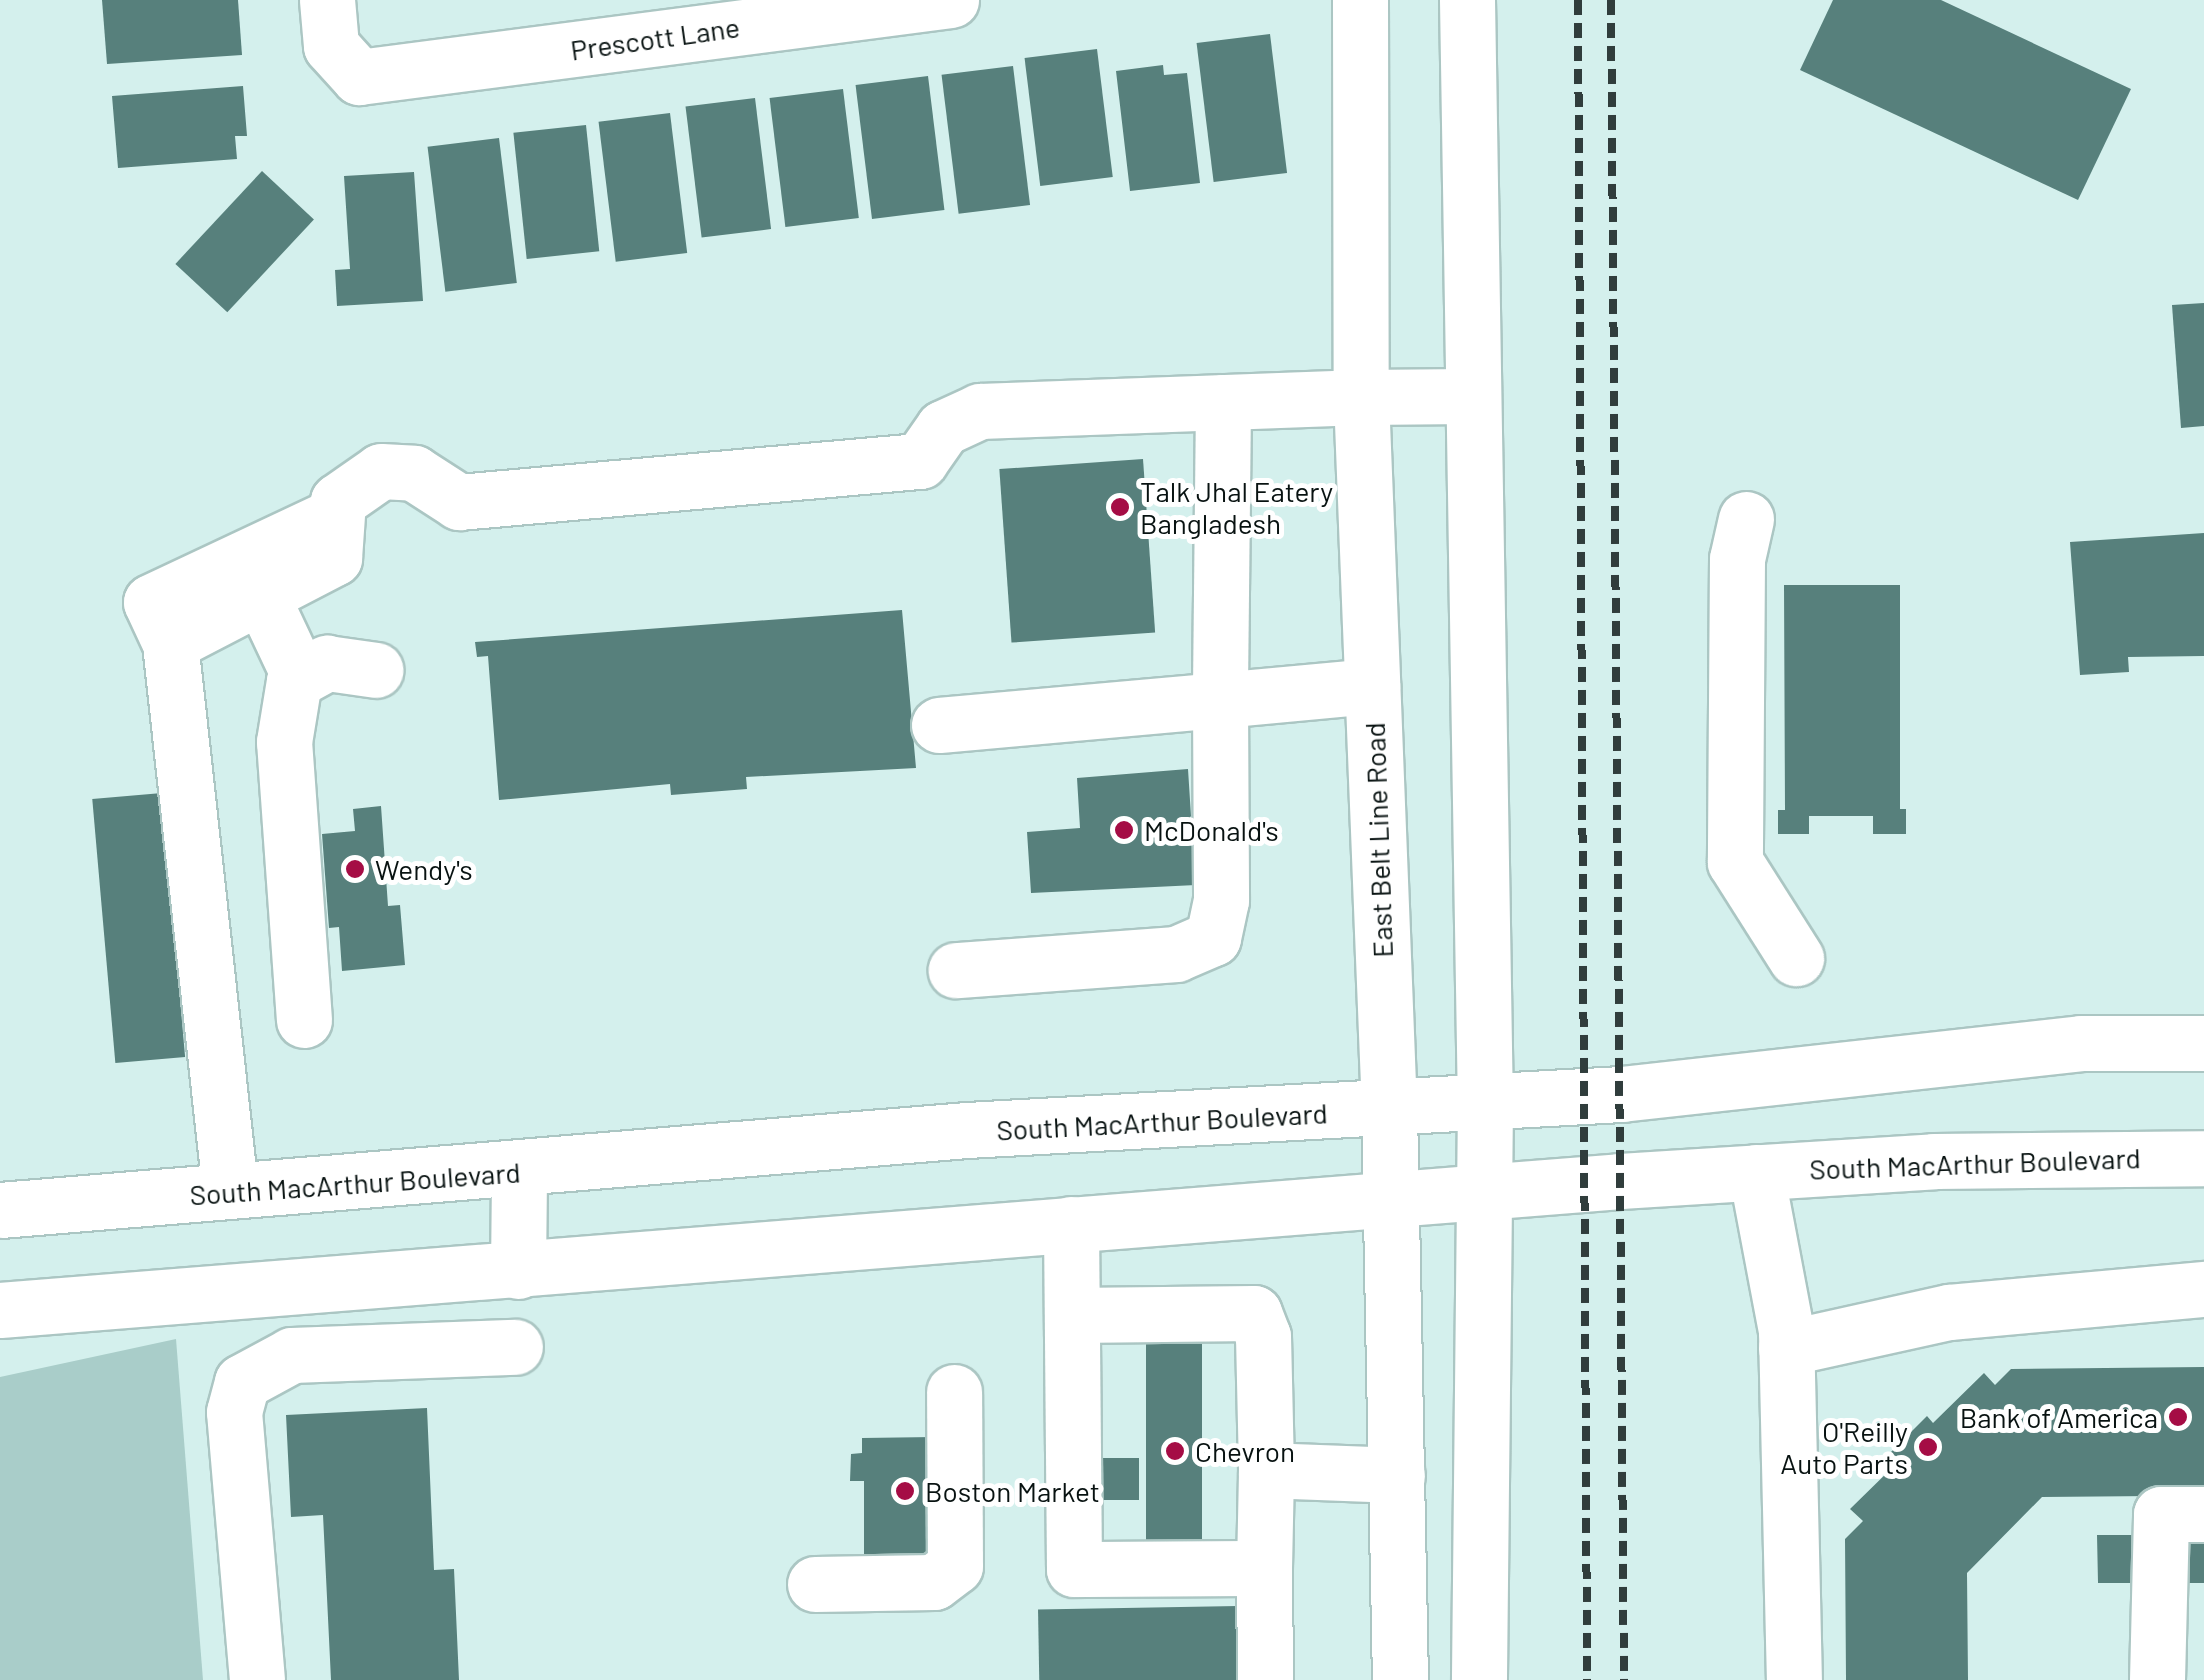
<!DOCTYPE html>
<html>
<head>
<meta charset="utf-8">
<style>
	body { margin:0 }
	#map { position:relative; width:2204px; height:1680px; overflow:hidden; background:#d4f0ed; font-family:Barlow,sans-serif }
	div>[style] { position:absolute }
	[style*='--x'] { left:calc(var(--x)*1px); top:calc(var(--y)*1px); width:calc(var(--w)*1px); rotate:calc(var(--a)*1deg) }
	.green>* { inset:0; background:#a9cdc9 }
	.building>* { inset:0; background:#57807c; transform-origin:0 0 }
	.roads { filter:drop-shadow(2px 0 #abc6c3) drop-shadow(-2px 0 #abc6c3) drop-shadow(0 2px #abc6c3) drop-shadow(0 -2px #abc6c3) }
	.minor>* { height:55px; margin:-27.5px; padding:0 27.5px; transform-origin:27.5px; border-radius:27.5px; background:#fff }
	.major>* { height:55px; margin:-27.5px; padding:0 27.5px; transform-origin:27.5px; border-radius:27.5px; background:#fff }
	.rail>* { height:8px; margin-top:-4px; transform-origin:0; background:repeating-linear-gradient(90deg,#303d3c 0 15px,transparent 0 23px) }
	.dots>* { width:28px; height:28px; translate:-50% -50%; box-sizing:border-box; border:5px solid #fff; border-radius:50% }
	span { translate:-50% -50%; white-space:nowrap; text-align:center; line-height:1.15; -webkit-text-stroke:10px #fff; paint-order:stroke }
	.street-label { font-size:28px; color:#081211 }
	.poi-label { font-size:28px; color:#081211 }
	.left { translate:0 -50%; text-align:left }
	.right { translate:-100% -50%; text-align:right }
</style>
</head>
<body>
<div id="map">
	<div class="green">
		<i style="clip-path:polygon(176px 1339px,203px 1680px,0 1680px,0 1377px)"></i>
	</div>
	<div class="building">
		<i style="clip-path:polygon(102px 0,238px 0,242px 55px,107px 64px)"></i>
		<i style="clip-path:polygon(1833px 0,1941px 0,2131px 89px,2078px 200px,1800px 70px)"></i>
		<i style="left:1270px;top:34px;width:140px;height:74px;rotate:83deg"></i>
		<i style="left:1097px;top:49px;width:129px;height:73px;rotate:83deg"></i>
		<i style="clip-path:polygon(1163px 65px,1164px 75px,1187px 73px,1200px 183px,1130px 191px,1116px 71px)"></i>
		<i style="left:1013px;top:66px;width:140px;height:72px;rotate:83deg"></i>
		<i style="left:928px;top:76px;width:135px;height:73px;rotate:83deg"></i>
		<i style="clip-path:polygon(243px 86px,247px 136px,235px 136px,237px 159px,118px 168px,112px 96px)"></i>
		<i style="left:843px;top:89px;width:130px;height:74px;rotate:83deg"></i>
		<i style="left:755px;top:98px;width:132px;height:70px;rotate:83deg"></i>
		<i style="left:670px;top:113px;width:141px;height:72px;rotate:83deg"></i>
		<i style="left:586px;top:125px;width:127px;height:73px;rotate:84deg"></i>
		<i style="left:499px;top:138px;width:146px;height:72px;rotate:83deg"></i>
		<i style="left:262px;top:171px;width:71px;height:127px;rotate:43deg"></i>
		<i style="clip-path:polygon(414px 172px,423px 301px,337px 306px,335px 270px,350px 269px,344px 176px)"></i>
		<i style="clip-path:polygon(2204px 303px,2204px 426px,2181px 428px,2172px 305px)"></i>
		<i style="left:1143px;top:459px;width:174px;height:144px;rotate:86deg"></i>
		<i style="clip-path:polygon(2204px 533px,2204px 656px,2128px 657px,2129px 672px,2080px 675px,2070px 542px)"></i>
		<i style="clip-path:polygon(1784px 585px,1900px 585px,1900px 809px,1906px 809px,1906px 834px,1873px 834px,1873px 816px,1809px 816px,1809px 834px,1778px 834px,1778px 810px,1785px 810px)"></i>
		<i style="clip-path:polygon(902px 610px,916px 768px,746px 777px,747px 789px,671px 795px,670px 784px,499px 800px,488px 656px,477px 657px,475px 642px)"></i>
		<i style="clip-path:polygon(1188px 769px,1191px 816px,1186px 823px,1193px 822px,1196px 885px,1031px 893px,1027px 832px,1080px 828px,1077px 778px)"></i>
		<i style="left:162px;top:793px;width:265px;height:70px;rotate:85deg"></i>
		<i style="clip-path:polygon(381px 806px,388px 906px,400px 905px,405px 965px,342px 971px,339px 927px,329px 928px,322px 834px,355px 831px,353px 809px)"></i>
		<i style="left:1202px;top:1343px;width:215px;height:56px;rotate:90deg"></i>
		<i style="clip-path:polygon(2204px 1367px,2204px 1583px,2098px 1583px,2097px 1535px,2153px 1535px,2153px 1496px,2042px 1497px,1967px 1573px,1968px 1680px,1846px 1680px,1845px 1539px,1863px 1521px,1850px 1509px,1899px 1461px,1891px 1452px,1927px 1416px,1933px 1423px,1984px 1373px,1995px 1385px,2011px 1369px)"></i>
		<i style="clip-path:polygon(427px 1408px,434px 1570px,454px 1569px,459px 1680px,331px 1680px,323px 1515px,291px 1517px,286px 1415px)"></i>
		<i style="clip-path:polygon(934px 1437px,935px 1561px,864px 1561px,864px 1481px,850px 1481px,851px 1454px,862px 1453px,862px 1438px)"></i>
		<i style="left:1102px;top:1458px;width:37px;height:42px"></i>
		<i style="left:1238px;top:1606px;width:74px;height:200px;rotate:89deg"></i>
	</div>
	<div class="roads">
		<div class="minor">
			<i style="--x:327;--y:0;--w:46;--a:85"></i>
			<i style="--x:331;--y:46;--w:42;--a:47.9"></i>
			<i style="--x:359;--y:77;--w:597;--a:-7.41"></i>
			<i style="--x:1223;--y:402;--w:298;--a:90.6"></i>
			<i style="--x:1220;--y:700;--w:153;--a:-5.3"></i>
			<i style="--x:1746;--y:519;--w:41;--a:102.7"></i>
			<i style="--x:1737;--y:559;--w:303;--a:90.4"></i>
			<i style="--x:1735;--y:862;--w:114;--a:57.6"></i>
			<i style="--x:246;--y:563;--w:127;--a:64.8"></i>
			<i style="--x:170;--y:643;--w:185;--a:-27.4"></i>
			<i style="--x:334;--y:558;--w:57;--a:-86"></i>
			<i style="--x:338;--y:501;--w:52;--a:-34.9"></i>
			<i style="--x:381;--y:471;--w:33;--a:3"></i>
			<i style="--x:414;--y:473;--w:54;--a:32.8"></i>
			<i style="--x:459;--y:502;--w:463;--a:-5.1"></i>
			<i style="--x:920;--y:461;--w:40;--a:-55.1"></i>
			<i style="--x:943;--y:428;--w:41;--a:-24.7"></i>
			<i style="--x:980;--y:411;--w:381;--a:-2.1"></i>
			<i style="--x:939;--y:725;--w:282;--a:-5.1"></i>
			<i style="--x:1220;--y:700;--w:200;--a:89.7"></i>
			<i style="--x:1221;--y:900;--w:39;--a:102"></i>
			<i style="--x:1213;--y:938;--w:40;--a:156.6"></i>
			<i style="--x:1176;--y:954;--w:221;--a:175.8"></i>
			<i style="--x:304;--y:1020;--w:279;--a:-94.1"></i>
			<i style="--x:284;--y:742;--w:62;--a:-80.7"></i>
			<i style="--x:294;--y:681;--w:38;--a:-29"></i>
			<i style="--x:327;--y:663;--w:49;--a:8.1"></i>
			<i style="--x:1756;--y:1172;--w:162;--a:79.3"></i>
			<i style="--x:1786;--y:1331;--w:349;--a:88.7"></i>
			<i style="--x:230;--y:1189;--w:549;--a:-96.27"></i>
			<i style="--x:170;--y:643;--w:45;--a:-114.9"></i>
			<i style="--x:151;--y:602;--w:204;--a:-25.2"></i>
			<i style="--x:1071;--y:1224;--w:345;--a:89.5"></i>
			<i style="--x:1074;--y:1569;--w:190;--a:-0.3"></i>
			<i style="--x:1264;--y:1568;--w:112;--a:89.5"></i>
			<i style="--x:1072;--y:1315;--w:182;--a:-0.6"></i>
			<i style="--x:1254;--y:1313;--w:25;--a:69"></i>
			<i style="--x:1263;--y:1336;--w:134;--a:88.7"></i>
			<i style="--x:1786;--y:1348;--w:167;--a:-12.5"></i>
			<i style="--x:1949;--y:1312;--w:256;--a:-5.2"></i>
			<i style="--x:1264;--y:1568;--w:98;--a:-88.8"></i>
			<i style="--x:1266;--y:1470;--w:131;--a:2.2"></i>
			<i style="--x:815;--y:1584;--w:119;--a:-1"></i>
			<i style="--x:934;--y:1582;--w:26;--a:-37"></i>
			<i style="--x:955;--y:1566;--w:174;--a:-90.3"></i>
			<i style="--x:257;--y:1680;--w:269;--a:-94.9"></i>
			<i style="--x:234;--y:1412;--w:31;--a:-75"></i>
			<i style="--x:242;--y:1382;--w:57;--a:-28.4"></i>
			<i style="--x:292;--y:1355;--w:223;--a:-2.1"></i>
			<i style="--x:2157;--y:1680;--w:166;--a:-88.6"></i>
			<i style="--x:2161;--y:1514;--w:43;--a:0"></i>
		</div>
		<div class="major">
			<i style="--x:1360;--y:0;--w:397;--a:89.9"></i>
			<i style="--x:1361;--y:397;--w:713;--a:87.75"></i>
			<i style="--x:1389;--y:1109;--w:571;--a:88.9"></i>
			<i style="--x:1467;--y:0;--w:1103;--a:89.07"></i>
			<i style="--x:1485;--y:1103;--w:577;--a:90.6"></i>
			<i style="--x:1361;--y:397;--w:109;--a:-0.5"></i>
			<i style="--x:0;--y:1210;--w:970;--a:-4.73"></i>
			<i style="--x:967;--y:1130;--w:655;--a:-3.15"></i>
			<i style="--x:1621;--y:1094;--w:463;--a:-6.3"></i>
			<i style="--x:2081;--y:1043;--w:123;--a:0"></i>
			<i style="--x:518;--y:1271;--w:100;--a:-89.4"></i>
			<i style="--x:0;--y:1310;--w:1625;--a:-4.55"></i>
			<i style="--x:1620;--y:1181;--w:315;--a:-3.6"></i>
			<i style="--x:1934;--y:1161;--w:270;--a:-0.6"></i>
		</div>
	</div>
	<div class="rail">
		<i style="--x:1578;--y:0;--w:1680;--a:89.69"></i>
		<i style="--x:1611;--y:0;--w:1680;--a:89.56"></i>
	</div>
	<div class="dots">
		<i style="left:1120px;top:507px;background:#a50d45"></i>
		<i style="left:1124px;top:830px;background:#a50d45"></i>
		<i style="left:355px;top:869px;background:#a50d45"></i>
		<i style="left:2178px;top:1417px;background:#a50d45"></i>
		<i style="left:1928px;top:1447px;background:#a50d45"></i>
		<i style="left:1175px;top:1451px;background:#a50d45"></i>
		<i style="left:905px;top:1491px;background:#a50d45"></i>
	</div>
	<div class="street-label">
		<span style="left:655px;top:38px;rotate:-8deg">Prescott Lane</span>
		<span style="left:1378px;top:840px;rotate:-92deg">East Belt Line Road</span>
		<span style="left:1162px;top:1121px;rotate:-3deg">South MacArthur Boulevard</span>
		<span style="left:1975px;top:1163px;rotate:-2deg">South MacArthur Boulevard</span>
		<span style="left:355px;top:1183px;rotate:-4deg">South MacArthur Boulevard</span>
	</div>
	<div class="poi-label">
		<span class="left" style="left:1140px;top:507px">Talk Jhal Eatery<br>Bangladesh</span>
		<span class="left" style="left:1144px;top:830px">McDonald's</span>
		<span class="left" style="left:375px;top:869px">Wendy's</span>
		<span class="right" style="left:2158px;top:1417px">Bank of America</span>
		<span class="right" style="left:1908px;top:1447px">O'Reilly<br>Auto Parts</span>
		<span class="left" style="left:1195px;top:1451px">Chevron</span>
		<span class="left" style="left:925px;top:1491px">Boston Market</span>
	</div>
</div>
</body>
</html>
